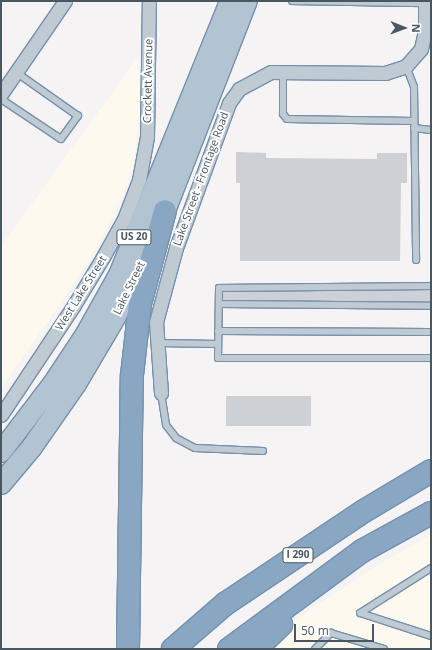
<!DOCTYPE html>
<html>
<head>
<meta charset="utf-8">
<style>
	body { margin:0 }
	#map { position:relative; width:432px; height:650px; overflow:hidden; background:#f5f3f3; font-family:"Open Sans",sans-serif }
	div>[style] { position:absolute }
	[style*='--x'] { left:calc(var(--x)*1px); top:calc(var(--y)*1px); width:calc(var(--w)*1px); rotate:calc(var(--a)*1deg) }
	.commercial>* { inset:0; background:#fdf9ee }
	.building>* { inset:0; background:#cdd0d5; transform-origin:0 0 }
	.roads { filter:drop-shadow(1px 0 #7491ae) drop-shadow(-1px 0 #7491ae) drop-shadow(0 1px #7491ae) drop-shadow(0 -1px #7491ae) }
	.lane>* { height:6px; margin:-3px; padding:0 3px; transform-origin:3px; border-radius:3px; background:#c0cad2 }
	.street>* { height:13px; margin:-6.5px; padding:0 6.5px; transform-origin:6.5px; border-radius:6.5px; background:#c0cad2 }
	.primary>* { height:20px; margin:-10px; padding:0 10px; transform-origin:10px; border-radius:10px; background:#b2c3d2 }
	.highway>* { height:22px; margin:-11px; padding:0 11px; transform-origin:11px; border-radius:11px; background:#89a6c2 }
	span { translate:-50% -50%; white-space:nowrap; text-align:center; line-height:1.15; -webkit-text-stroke:4px #fff; paint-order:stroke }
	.shield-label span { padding:1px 3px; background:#fff; border:1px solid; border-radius:3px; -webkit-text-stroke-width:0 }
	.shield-label { font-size:10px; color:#495761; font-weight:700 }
	.street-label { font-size:11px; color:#495761 }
	.frame { position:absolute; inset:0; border:2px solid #495761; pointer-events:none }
	.north { position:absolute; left:384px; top:8px; width:40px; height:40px; -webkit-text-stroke:3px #fff; paint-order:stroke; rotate:91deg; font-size:11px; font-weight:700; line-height:16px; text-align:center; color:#495761 }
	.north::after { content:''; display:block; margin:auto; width:14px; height:18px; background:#495761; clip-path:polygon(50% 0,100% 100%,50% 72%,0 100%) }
	.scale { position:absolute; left:294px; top:624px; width:80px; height:18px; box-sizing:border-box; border:2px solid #495761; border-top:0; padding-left:5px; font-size:12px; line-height:14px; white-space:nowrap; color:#495761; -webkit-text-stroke:3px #fff; paint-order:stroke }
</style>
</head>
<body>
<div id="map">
	<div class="commercial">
		<i style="clip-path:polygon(139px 56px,140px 113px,134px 162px,124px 194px,88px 263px,1px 389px,1px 246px)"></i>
		<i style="clip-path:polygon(431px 535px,431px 649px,264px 649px,302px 615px,374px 567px)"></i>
	</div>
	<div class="building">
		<i style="clip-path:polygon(236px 152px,266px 153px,266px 158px,377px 159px,377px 153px,407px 153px,407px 183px,401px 183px,400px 261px,240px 261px,240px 183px,236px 183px)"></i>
		<i style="left:220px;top:289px;width:211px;height:13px"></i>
		<i style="left:311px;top:396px;width:30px;height:85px;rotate:90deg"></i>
	</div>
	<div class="roads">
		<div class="lane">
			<i style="--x:292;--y:1;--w:133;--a:0.9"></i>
			<i style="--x:406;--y:66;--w:22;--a:69"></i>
			<i style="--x:414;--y:87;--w:173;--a:89.3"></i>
			<i style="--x:283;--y:72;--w:42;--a:90"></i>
			<i style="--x:283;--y:114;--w:6;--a:51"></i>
			<i style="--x:287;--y:119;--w:127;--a:0.9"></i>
			<i style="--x:1;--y:99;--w:72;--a:33.7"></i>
			<i style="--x:61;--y:139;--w:29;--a:-54"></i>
			<i style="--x:78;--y:116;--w:75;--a:-144.8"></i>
			<i style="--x:414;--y:128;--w:17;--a:7"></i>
			<i style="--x:431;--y:286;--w:212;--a:179.5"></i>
			<i style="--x:219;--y:288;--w:70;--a:90.8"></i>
			<i style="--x:218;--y:358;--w:213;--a:0"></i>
			<i style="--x:219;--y:304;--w:212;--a:0.5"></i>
			<i style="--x:218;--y:331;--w:213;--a:0.3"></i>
			<i style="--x:158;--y:343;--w:60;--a:1"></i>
			<i style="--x:161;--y:393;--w:32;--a:81"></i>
			<i style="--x:166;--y:425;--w:16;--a:52"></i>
			<i style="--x:176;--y:438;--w:21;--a:28"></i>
			<i style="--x:195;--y:448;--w:68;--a:2.5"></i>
			<i style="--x:431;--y:568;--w:84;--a:147.6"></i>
			<i style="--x:360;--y:613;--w:75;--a:17.9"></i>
			<i style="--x:315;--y:649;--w:23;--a:-45"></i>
			<i style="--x:331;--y:633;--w:55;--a:16.8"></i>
		</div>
		<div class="street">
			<i style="--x:1;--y:94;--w:113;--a:-55.5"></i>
			<i style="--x:161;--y:393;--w:71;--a:-94"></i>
			<i style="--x:156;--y:322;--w:77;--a:-74.9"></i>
			<i style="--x:176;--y:248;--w:154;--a:-69.9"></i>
			<i style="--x:229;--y:103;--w:17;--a:-54"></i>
			<i style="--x:239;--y:89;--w:36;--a:-28"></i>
			<i style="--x:271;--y:72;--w:114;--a:0.5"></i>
			<i style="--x:385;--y:73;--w:22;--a:-18"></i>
			<i style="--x:406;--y:66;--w:23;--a:-49"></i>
			<i style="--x:421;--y:49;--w:19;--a:-78"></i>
			<i style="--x:425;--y:30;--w:29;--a:-90"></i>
			<i style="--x:1;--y:415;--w:132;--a:-56.4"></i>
			<i style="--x:74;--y:305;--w:56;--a:-58.9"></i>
			<i style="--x:103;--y:257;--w:43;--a:-61.1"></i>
			<i style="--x:124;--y:219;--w:42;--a:-69"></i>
			<i style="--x:139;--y:180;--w:44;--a:-79.5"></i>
			<i style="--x:147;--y:137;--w:136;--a:-89.2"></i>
		</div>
		<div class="primary">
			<i style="--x:1;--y:452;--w:86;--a:-52.6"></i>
			<i style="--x:53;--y:384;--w:60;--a:-56.6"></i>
			<i style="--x:86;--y:334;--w:68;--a:-60.8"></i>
			<i style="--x:119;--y:275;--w:296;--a:-67.9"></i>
			<i style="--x:1;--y:484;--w:48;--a:-50"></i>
			<i style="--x:32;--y:447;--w:77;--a:-55.1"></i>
			<i style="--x:76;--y:384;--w:79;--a:-59.5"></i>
			<i style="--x:116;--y:316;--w:41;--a:-64.1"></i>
			<i style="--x:134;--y:279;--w:75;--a:-65.5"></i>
			<i style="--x:165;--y:211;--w:225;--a:-68.7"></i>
		</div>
		<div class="highway">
			<i style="--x:128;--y:649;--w:274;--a:-89.2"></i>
			<i style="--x:132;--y:375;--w:71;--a:-83.6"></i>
			<i style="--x:140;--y:304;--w:96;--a:-75"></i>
			<i style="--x:173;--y:649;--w:69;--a:-40.9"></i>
			<i style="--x:225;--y:604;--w:167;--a:-33.8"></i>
			<i style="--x:364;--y:511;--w:78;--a:-30.8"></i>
			<i style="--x:229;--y:649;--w:165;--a:-36.4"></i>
			<i style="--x:362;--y:551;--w:79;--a:-28.8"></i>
			<i style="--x:256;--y:649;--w:35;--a:-44"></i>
		</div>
	</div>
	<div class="shield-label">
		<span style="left:134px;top:237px">US 20</span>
		<span style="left:298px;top:555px">I 290</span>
	</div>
	<div class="street-label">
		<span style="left:148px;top:81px;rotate:-89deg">Crockett Avenue</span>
		<span style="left:201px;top:179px;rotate:-70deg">Lake Street - Frontage Road</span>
		<span style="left:129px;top:288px;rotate:-64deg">Lake Street</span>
		<span style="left:81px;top:293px;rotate:-58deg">West Lake Street</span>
	</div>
	<div class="frame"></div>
	<div class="north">N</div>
	<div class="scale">50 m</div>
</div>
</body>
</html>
